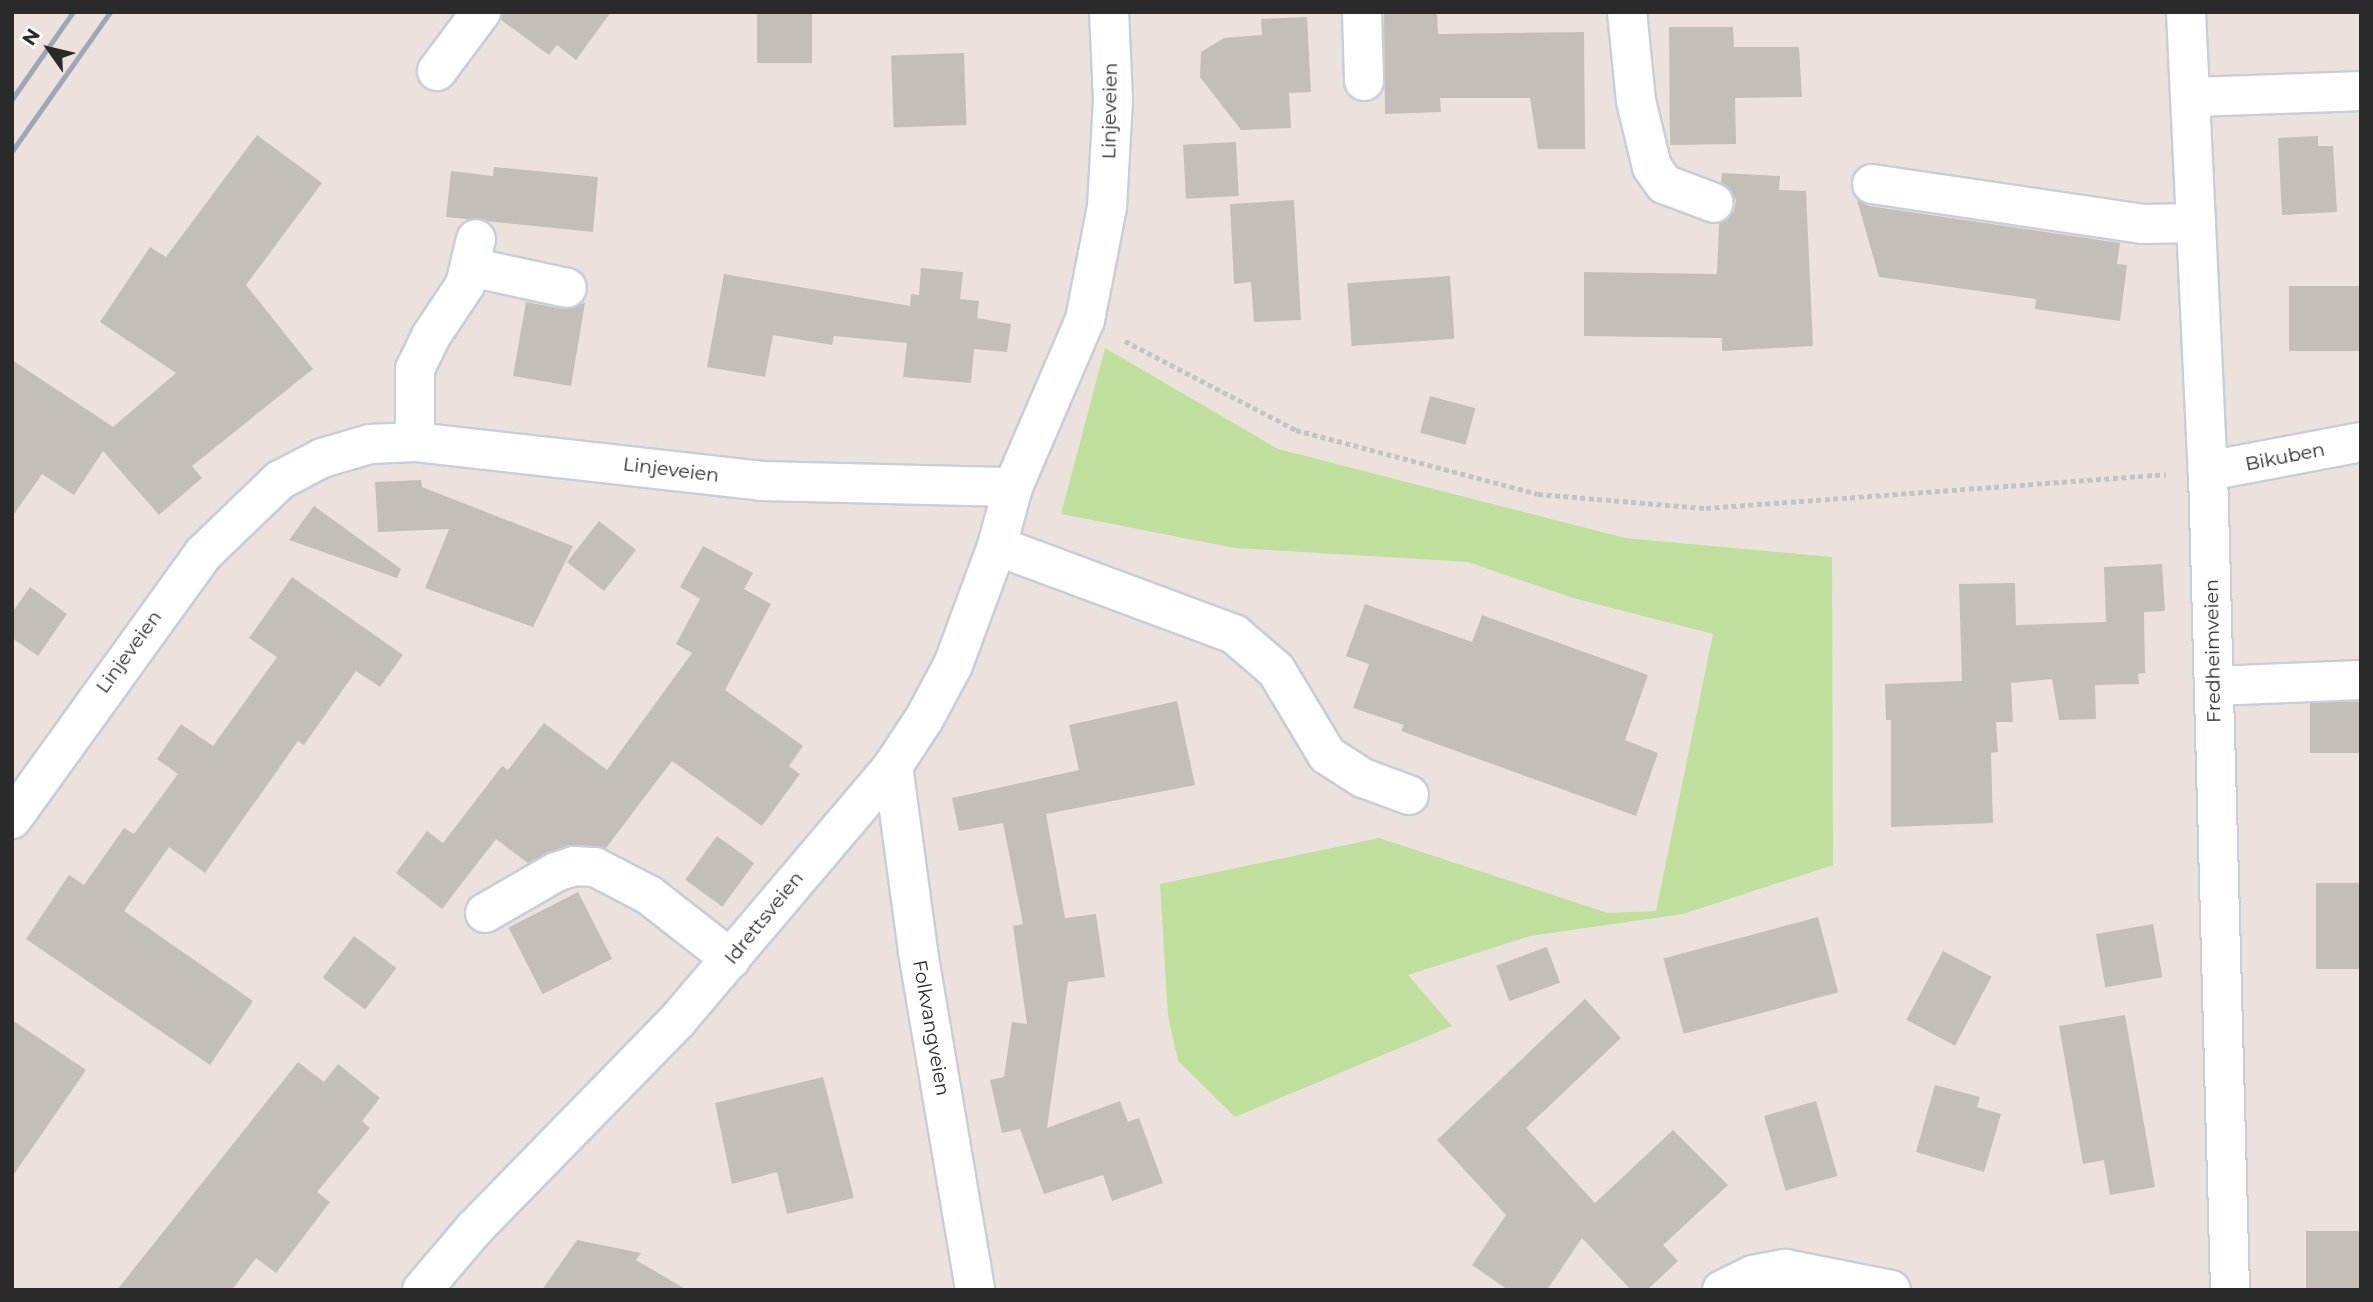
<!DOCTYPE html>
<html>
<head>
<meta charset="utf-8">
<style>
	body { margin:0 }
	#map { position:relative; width:2373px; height:1302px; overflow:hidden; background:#ece2dd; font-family:Montserrat,sans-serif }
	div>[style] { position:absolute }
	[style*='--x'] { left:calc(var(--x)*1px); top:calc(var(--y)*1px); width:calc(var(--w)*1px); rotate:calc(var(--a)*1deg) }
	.green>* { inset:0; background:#c1df9c }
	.building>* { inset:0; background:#c4beb8; transform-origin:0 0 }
	.path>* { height:4.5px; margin-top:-2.25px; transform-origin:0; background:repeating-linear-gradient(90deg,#c3c3c3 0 5px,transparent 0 8.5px) }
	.roads { filter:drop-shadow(2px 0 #c8ced7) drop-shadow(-2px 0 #c8ced7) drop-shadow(0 2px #c8ced7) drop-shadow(0 -2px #c8ced7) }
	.minor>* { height:38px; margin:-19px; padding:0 19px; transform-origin:19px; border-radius:19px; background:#fff }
	.rail>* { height:5px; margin:-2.5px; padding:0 2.5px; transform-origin:2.5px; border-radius:2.5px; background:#a0a7b4 }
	span { translate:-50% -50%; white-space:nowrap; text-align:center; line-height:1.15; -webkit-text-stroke:5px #fff; paint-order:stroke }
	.street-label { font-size:19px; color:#2a2a2a }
	.frame { position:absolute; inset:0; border:14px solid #2a2a2a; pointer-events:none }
	.north { position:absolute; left:14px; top:14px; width:70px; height:70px; -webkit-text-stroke:5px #fff; paint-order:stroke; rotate:304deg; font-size:19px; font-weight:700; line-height:28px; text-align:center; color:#2a2a2a }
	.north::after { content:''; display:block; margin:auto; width:24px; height:32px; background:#2a2a2a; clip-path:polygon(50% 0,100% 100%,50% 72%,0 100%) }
</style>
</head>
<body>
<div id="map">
	<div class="green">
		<i style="clip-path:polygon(1105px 348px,1278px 449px,1625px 538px,1832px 557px,1833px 865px,1683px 914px,1530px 936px,1408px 975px,1452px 1026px,1235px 1117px,1178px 1061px,1168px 1016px,1160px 884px,1379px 838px,1608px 913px,1656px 911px,1713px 634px,1573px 598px,1468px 562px,1235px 548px,1061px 514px)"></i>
	</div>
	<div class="building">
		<i style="clip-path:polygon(502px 12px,611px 12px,576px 60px,557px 45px,549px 55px,501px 20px)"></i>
		<i style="left:757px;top:12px;width:55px;height:51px"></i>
		<i style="clip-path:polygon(1384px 12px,1437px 12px,1438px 34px,1584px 32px,1585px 149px,1538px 149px,1530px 98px,1440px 98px,1441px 112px,1385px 114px)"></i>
		<i style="clip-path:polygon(1307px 17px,1311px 92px,1289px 93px,1291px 128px,1241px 130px,1200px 77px,1201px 52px,1224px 38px,1262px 35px,1261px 19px)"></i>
		<i style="clip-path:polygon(1669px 27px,1733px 27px,1734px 47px,1799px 47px,1802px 97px,1735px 98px,1736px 144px,1670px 145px)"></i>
		<i style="left:964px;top:53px;width:72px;height:73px;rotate:88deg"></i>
		<i style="clip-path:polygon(257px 135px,322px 183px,246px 285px,313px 369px,192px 466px,202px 478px,159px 515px,103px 451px,74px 495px,42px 474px,12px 517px,12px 360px,113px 427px,176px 373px,100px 322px,150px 247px,166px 257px)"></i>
		<i style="clip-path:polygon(2318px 136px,2318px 146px,2333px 146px,2337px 212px,2282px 215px,2278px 138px)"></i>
		<i style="left:1236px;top:142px;width:54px;height:53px;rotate:87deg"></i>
		<i style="clip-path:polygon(494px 167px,598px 177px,593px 232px,446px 217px,451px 171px,493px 176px)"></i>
		<i style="clip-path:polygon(1722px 173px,1780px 176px,1779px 190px,1806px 191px,1813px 346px,1722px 351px,1722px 338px,1584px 336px,1584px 272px,1717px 274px,1719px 224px,1734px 211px,1736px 200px,1721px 182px)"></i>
		<i style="clip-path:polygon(1294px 200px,1301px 320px,1254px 322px,1251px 282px,1234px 284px,1230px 204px)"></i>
		<i style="clip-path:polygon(1857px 200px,1869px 206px,2120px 243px,2117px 264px,2127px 265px,2120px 321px,2035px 309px,2036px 299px,1879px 277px)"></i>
		<i style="clip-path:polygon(921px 268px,963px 272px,960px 299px,979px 301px,977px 318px,1011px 324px,1007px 352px,974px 349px,971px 383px,903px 377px,907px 343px,834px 336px,832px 345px,773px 335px,765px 377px,707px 367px,724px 274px,910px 306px,911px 294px,919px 295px)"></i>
		<i style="left:1450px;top:276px;width:63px;height:103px;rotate:86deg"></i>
		<i style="left:2361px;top:286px;width:65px;height:72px;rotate:90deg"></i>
		<i style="clip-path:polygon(526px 302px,563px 309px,585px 303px,571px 386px,513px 376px)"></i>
		<i style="left:1430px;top:396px;width:47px;height:38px;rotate:15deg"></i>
		<i style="clip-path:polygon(421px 480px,422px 487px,573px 546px,533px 627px,425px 588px,449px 529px,378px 532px,375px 482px)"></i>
		<i style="clip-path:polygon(314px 506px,401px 569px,397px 578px,289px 540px)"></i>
		<i style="left:599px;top:521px;width:47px;height:52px;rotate:38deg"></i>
		<i style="clip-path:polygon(703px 546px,753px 573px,744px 589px,771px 604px,725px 690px,803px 746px,789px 766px,800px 774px,762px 826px,672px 761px,606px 848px,568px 845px,528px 863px,496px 839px,442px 909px,396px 873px,427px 831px,443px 843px,502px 766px,508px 770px,544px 723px,607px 770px,692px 653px,676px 644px,700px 599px,680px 587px)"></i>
		<i style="clip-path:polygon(2162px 564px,2165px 611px,2144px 612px,2145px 673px,2138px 674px,2139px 684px,2095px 685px,2096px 719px,2059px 720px,2052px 679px,2011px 683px,2013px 722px,1996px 722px,1998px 752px,1991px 753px,1993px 823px,1891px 827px,1891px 720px,1886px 720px,1885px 684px,1962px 681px,1959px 584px,2015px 583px,2016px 625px,2106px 622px,2104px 567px)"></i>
		<i style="clip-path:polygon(292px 577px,403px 655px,380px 687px,356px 671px,304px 745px,298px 741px,205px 873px,169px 847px,124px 911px,253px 1001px,210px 1065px,26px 939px,69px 875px,84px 885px,124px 828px,134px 834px,178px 774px,157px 759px,181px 724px,213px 746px,277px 657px,249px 638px)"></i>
		<i style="clip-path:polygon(30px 587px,67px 614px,38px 656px,12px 638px,12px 613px)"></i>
		<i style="clip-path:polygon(1365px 604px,1472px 642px,1482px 615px,1648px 675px,1625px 740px,1658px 753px,1636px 816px,1401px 731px,1404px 725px,1353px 708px,1369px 664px,1346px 656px)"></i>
		<i style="clip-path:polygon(1177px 701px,1195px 785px,1046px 814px,1065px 918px,1096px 914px,1105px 977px,1068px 982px,1047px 1128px,1120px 1101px,1128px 1122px,1139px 1118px,1163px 1183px,1112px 1201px,1103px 1175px,1044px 1194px,1020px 1129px,1002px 1133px,990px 1080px,1004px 1077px,1012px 1022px,1027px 1024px,1013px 926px,1023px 924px,1003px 823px,959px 831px,952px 798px,1079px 770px,1069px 725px)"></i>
		<i style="left:2361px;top:702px;width:51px;height:51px;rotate:90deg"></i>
		<i style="left:717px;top:836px;width:46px;height:54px;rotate:36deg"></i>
		<i style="left:2361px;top:883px;width:86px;height:45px;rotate:90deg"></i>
		<i style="left:578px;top:892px;width:75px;height:78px;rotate:63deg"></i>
		<i style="left:1818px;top:917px;width:78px;height:160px;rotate:75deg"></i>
		<i style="left:2153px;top:924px;width:54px;height:58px;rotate:80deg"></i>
		<i style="left:354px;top:936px;width:53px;height:52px;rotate:37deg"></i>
		<i style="left:1547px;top:947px;width:38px;height:54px;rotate:70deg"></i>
		<i style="left:1943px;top:951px;width:55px;height:78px;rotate:28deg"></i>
		<i style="clip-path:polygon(1585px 999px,1621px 1038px,1526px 1128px,1595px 1203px,1673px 1130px,1728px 1185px,1663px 1245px,1678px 1261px,1647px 1290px,1631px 1290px,1582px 1238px,1547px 1290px,1508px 1290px,1472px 1265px,1506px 1215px,1437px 1140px)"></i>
		<i style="clip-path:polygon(2125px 1015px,2155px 1187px,2110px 1195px,2104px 1160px,2083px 1164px,2059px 1026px)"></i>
		<i style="clip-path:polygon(12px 1020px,86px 1070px,12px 1177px)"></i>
		<i style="clip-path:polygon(298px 1062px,324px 1082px,338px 1064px,380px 1098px,362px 1121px,370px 1128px,317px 1192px,330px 1202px,276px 1273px,256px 1258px,232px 1290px,117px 1290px)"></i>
		<i style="clip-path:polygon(823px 1077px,854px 1198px,787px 1214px,777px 1172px,732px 1184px,715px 1103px)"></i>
		<i style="clip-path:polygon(1935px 1085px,1980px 1097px,1977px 1107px,2001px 1114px,1984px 1172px,1916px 1152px)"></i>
		<i style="left:1816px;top:1101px;width:78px;height:54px;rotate:74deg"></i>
		<i style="left:2361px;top:1231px;width:59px;height:55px;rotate:90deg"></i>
		<i style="clip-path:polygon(577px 1240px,641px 1253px,636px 1260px,687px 1290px,542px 1290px)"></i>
	</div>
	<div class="path">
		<i style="--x:1125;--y:341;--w:193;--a:27.5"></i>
		<i style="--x:1296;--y:430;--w:250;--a:14.8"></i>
		<i style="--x:1538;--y:494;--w:169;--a:4.8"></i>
		<i style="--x:1706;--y:508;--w:461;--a:-4.2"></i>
	</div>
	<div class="roads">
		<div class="minor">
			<i style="--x:1362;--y:12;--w:69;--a:88.3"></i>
			<i style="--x:1627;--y:12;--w:89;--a:84.2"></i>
			<i style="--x:1636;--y:101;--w:68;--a:76.4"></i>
			<i style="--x:1652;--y:167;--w:21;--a:55"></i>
			<i style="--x:1664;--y:184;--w:53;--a:20.8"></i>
			<i style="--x:2186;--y:12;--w:460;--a:87.3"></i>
			<i style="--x:2208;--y:471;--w:819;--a:88.46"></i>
			<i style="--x:437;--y:71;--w:74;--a:-53.3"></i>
			<i style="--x:2190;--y:97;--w:169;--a:-2"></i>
			<i style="--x:1872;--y:184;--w:273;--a:8.4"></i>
			<i style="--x:2142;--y:224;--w:54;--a:-1.1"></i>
			<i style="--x:470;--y:267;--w:99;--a:12.2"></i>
			<i style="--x:415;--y:442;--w:73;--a:-90"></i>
			<i style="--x:415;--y:369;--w:37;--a:-64"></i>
			<i style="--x:431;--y:336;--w:61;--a:-56.3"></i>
			<i style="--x:465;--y:285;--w:47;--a:-76.6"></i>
			<i style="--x:2208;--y:471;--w:156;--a:-10.7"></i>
			<i style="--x:997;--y:546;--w:253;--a:20.4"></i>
			<i style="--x:1234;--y:634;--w:55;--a:40.6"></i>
			<i style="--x:1276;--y:670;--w:99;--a:59"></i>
			<i style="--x:1327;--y:755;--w:43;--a:32.6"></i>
			<i style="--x:1363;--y:778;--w:49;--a:20.3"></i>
			<i style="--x:2214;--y:686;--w:147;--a:-2.3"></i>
			<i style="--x:893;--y:766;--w:188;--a:82.3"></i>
			<i style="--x:918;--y:952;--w:343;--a:80.4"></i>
			<i style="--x:12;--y:819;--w:327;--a:-54.2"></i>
			<i style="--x:203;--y:554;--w:107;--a:-43.9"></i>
			<i style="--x:280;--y:480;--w:47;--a:-27.6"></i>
			<i style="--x:322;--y:458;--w:50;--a:-16.3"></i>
			<i style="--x:370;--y:444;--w:45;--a:-2.5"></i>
			<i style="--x:415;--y:442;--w:348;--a:6.4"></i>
			<i style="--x:761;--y:481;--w:252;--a:1.4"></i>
			<i style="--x:485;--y:913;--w:82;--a:-30"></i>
			<i style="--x:556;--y:872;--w:19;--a:-18"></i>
			<i style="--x:574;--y:866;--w:21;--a:3"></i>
			<i style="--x:595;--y:867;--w:61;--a:27.4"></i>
			<i style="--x:649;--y:895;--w:104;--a:38"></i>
			<i style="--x:422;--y:1290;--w:80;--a:-49.6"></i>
			<i style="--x:474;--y:1229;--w:291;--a:-45.7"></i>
			<i style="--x:677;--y:1021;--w:334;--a:-49.7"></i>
			<i style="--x:893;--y:766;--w:56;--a:-56.6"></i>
			<i style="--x:924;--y:719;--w:61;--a:-61.8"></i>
			<i style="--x:953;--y:665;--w:127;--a:-69.7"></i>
			<i style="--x:997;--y:546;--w:61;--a:-74.8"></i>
			<i style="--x:1013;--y:487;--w:182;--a:-66.7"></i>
			<i style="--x:1085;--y:320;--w:115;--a:-79"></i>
			<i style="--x:1107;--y:207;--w:108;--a:-86.8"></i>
			<i style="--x:1113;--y:99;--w:87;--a:-92.6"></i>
			<i style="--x:1722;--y:1290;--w:34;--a:-26"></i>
			<i style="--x:1753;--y:1275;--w:33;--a:-11"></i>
			<i style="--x:1785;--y:1269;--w:108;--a:11.2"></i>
		</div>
	</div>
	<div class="rail">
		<i style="--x:12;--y:99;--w:106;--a:-55"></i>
		<i style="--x:12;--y:151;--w:170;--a:-54.8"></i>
	</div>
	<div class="street-label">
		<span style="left:1110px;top:111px;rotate:-89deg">Linjeveien</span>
		<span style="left:2285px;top:457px;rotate:-11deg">Bikuben</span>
		<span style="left:671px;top:470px;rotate:7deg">Linjeveien</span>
		<span style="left:2213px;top:651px;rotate:-91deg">Fredheimveien</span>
		<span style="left:129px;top:652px;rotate:-54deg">Linjeveien</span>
		<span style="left:764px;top:918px;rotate:-51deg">Idrettsveien</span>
		<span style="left:931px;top:1028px;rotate:80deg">Folkvangveien</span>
	</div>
	<div class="frame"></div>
	<div class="north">N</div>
</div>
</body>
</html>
